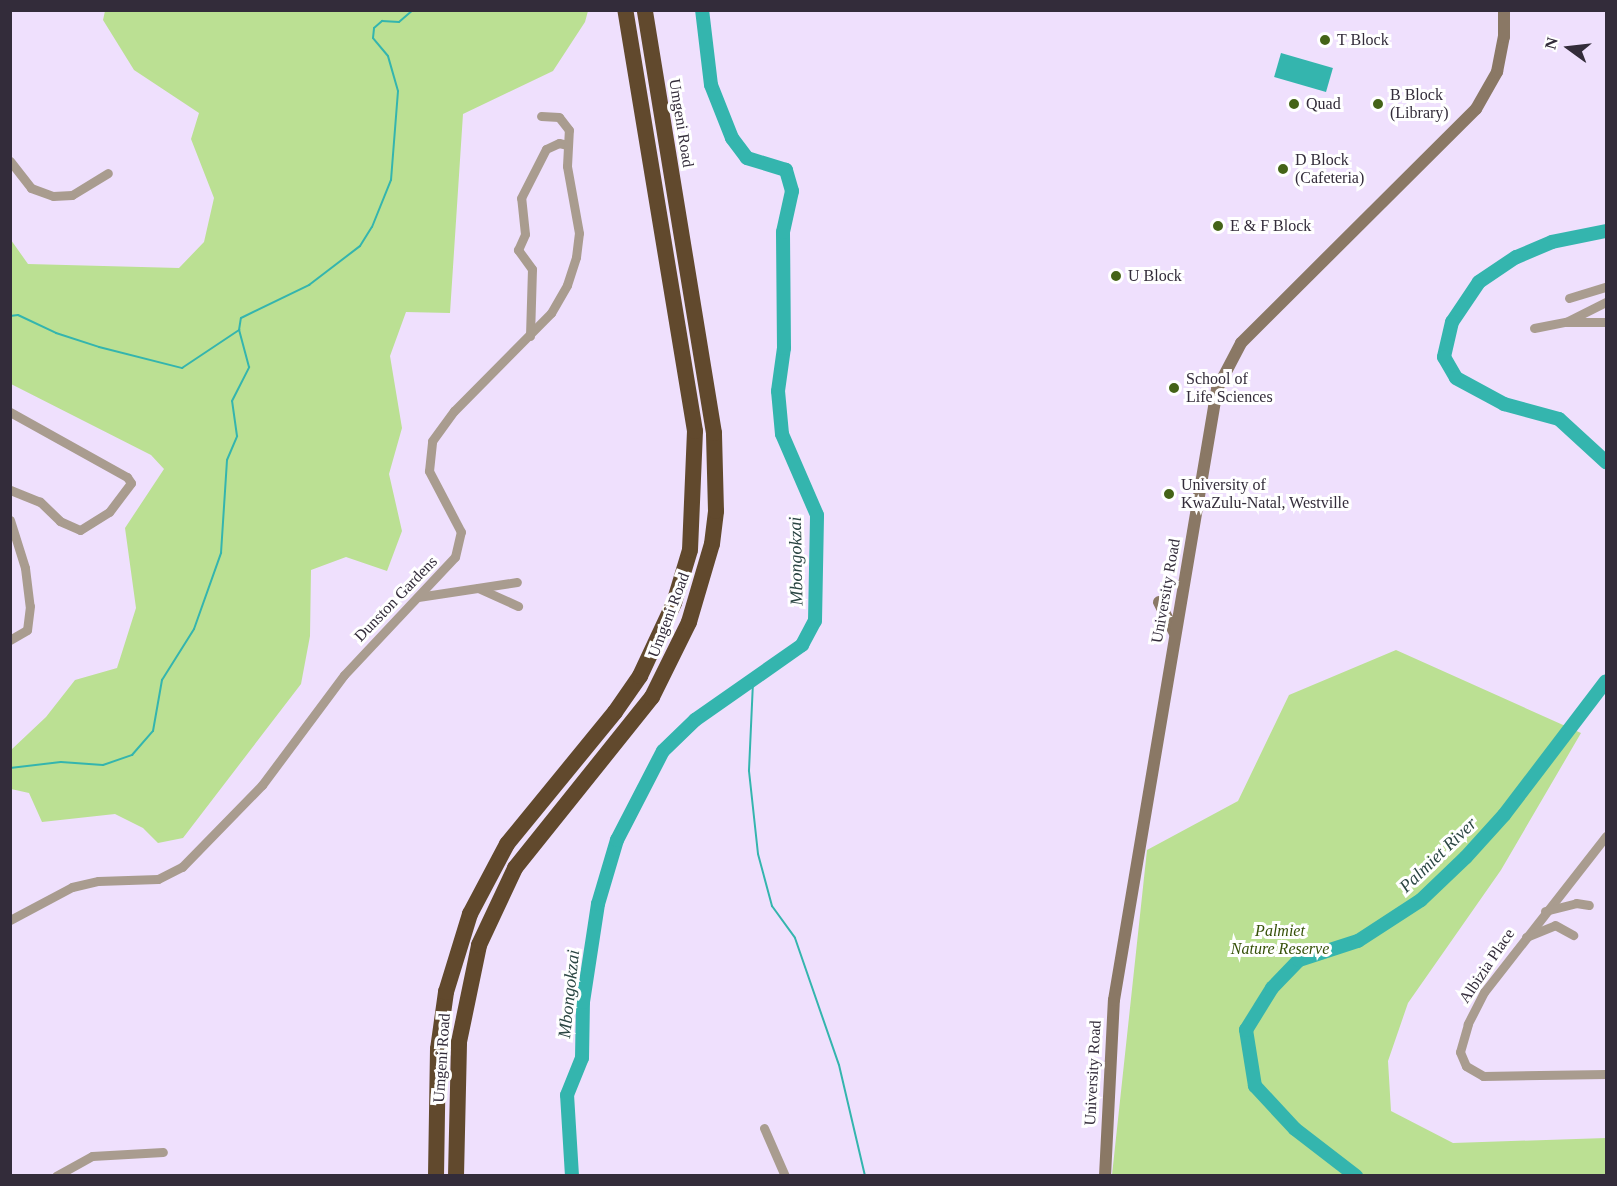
<!DOCTYPE html>
<html>
<head>
<meta charset="utf-8">
<style>
	body { margin:0 }
	#map { position:relative; width:1617px; height:1186px; overflow:hidden; background:#efe0fd; font-family:"Times New Roman",serif }
	div>[style] { position:absolute }
	[style*='--x'] { left:calc(var(--x)*1px); top:calc(var(--y)*1px); width:calc(var(--w)*1px); rotate:calc(var(--a)*1deg) }
	.green>* { inset:0; background:#bbe093 }
	.water>* { inset:0; background:#34b5ae; transform-origin:0 0 }
	.stream>* { height:2px; margin:-1px; padding:0 1px; transform-origin:1px; border-radius:1px; background:#34b5ae }
	.river>* { height:14px; margin:-7px; padding:0 7px; transform-origin:7px; border-radius:7px; background:#34b5ae }
	.street>* { height:9px; margin:-4.5px; padding:0 4.5px; transform-origin:4.5px; border-radius:4.5px; background:#a99c8f }
	.secondary>* { height:12px; margin:-6px; padding:0 6px; transform-origin:6px; border-radius:6px; background:#8a7865 }
	.highway>* { height:16px; margin:-8px; padding:0 8px; transform-origin:8px; border-radius:8px; background:#61492d }
	.dots>* { width:16px; height:16px; translate:-50% -50%; box-sizing:border-box; border:3px solid #fff; border-radius:50% }
	span { translate:-50% -50%; white-space:nowrap; text-align:center; line-height:1.15; -webkit-text-stroke:6px #fff; paint-order:stroke }
	.poi-label { font-size:16px; color:#332c3a }
	.left { translate:0 -50%; text-align:left }
	.street-label { font-size:16px; color:#332c3a }
	.park-label { font-size:16px; color:#365109; font-style:italic }
	.water-label { font-size:18px; color:#2a4542; font-style:italic }
	.frame { position:absolute; inset:0; border:12px solid #332c3a; pointer-events:none }
	.north { position:absolute; left:1539px; top:18px; width:60px; height:60px; -webkit-text-stroke:4px #fff; paint-order:stroke; rotate:285deg; font-size:16px; font-weight:700; line-height:24px; text-align:center; color:#332c3a }
	.north::after { content:''; display:block; margin:auto; width:21px; height:27px; background:#332c3a; clip-path:polygon(50% 0,100% 100%,50% 72%,0 100%) }
</style>
</head>
<body>
<div id="map">
	<div class="green">
		<i style="clip-path:polygon(105px 11px,588px 11px,585px 22px,553px 71px,463px 114px,450px 313px,406px 312px,390px 356px,402px 428px,389px 474px,402px 531px,387px 571px,346px 557px,311px 570px,310px 636px,301px 684px,183px 838px,158px 843px,143px 828px,115px 814px,42px 822px,29px 793px,11px 789px,11px 750px,46px 717px,75px 680px,117px 668px,136px 608px,125px 528px,164px 469px,151px 455px,11px 384px,11px 240px,28px 264px,179px 268px,204px 242px,214px 198px,191px 139px,199px 113px,134px 70px,103px 20px)"></i>
		<i style="clip-path:polygon(1396px 650px,1581px 733px,1501px 870px,1408px 1003px,1388px 1061px,1391px 1111px,1453px 1143px,1606px 1138px,1606px 1175px,1112px 1175px,1147px 850px,1238px 801px,1289px 695px)"></i>
	</div>
	<div class="water">
		<i style="left:1281px;top:53px;width:54px;height:25px;rotate:16deg"></i>
	</div>
	<div class="stream">
		<i style="--x:10;--y:316;--w:8;--a:-7"></i>
		<i style="--x:18;--y:315;--w:42;--a:25.3"></i>
		<i style="--x:56;--y:333;--w:45;--a:18"></i>
		<i style="--x:99;--y:347;--w:86;--a:14.2"></i>
		<i style="--x:182;--y:368;--w:69;--a:-33.7"></i>
		<i style="--x:753;--y:682;--w:89;--a:92.6"></i>
		<i style="--x:749;--y:771;--w:83;--a:83.8"></i>
		<i style="--x:758;--y:854;--w:54;--a:74.9"></i>
		<i style="--x:772;--y:906;--w:39;--a:54"></i>
		<i style="--x:795;--y:938;--w:134;--a:70.9"></i>
		<i style="--x:839;--y:1065;--w:114;--a:76.8"></i>
		<i style="--x:10;--y:768;--w:51;--a:-6.7"></i>
		<i style="--x:61;--y:762;--w:42;--a:4.1"></i>
		<i style="--x:103;--y:765;--w:31;--a:-19"></i>
		<i style="--x:132;--y:755;--w:32;--a:-49"></i>
		<i style="--x:153;--y:731;--w:52;--a:-80"></i>
		<i style="--x:162;--y:680;--w:60;--a:-57.9"></i>
		<i style="--x:194;--y:629;--w:81;--a:-70.4"></i>
		<i style="--x:221;--y:553;--w:93;--a:-86.3"></i>
		<i style="--x:227;--y:460;--w:26;--a:-67"></i>
		<i style="--x:237;--y:436;--w:35;--a:-98"></i>
		<i style="--x:232;--y:401;--w:38;--a:-63"></i>
		<i style="--x:249;--y:367;--w:38;--a:-105"></i>
		<i style="--x:239;--y:330;--w:12;--a:-81"></i>
		<i style="--x:241;--y:318;--w:76;--a:-25.9"></i>
		<i style="--x:309;--y:285;--w:64;--a:-37.4"></i>
		<i style="--x:360;--y:246;--w:22;--a:-58"></i>
		<i style="--x:372;--y:227;--w:51;--a:-68"></i>
		<i style="--x:391;--y:180;--w:89;--a:-85.5"></i>
		<i style="--x:398;--y:91;--w:36;--a:-106"></i>
		<i style="--x:388;--y:56;--w:23;--a:-130"></i>
		<i style="--x:373;--y:38;--w:10;--a:-84"></i>
		<i style="--x:374;--y:28;--w:11;--a:-41"></i>
		<i style="--x:382;--y:21;--w:17;--a:3"></i>
		<i style="--x:399;--y:22;--w:18;--a:-41"></i>
	</div>
	<div class="river">
		<i style="--x:1606;--y:231;--w:55;--a:168.5"></i>
		<i style="--x:1552;--y:242;--w:39;--a:157"></i>
		<i style="--x:1516;--y:257;--w:45;--a:146"></i>
		<i style="--x:1479;--y:282;--w:48;--a:124"></i>
		<i style="--x:1452;--y:322;--w:36;--a:103"></i>
		<i style="--x:1444;--y:357;--w:24;--a:60"></i>
		<i style="--x:1456;--y:378;--w:55;--a:28.4"></i>
		<i style="--x:1504;--y:404;--w:57;--a:15.3"></i>
		<i style="--x:1559;--y:419;--w:64;--a:42.5"></i>
		<i style="--x:572;--y:1176;--w:81;--a:-93.5"></i>
		<i style="--x:567;--y:1095;--w:40;--a:-68"></i>
		<i style="--x:582;--y:1058;--w:56;--a:-89"></i>
		<i style="--x:583;--y:1002;--w:99;--a:-81.3"></i>
		<i style="--x:598;--y:904;--w:67;--a:-73.5"></i>
		<i style="--x:617;--y:840;--w:100;--a:-62.7"></i>
		<i style="--x:663;--y:751;--w:45;--a:-44.1"></i>
		<i style="--x:695;--y:720;--w:131;--a:-35"></i>
		<i style="--x:802;--y:645;--w:27;--a:-62"></i>
		<i style="--x:815;--y:621;--w:106;--a:-88.9"></i>
		<i style="--x:817;--y:515;--w:88;--a:-113.4"></i>
		<i style="--x:782;--y:434;--w:43;--a:-95.3"></i>
		<i style="--x:778;--y:391;--w:43;--a:-82.1"></i>
		<i style="--x:784;--y:348;--w:116;--a:-90.5"></i>
		<i style="--x:783;--y:232;--w:42;--a:-77.6"></i>
		<i style="--x:792;--y:191;--w:22;--a:-106"></i>
		<i style="--x:786;--y:170;--w:41;--a:-162.9"></i>
		<i style="--x:747;--y:158;--w:25;--a:-127"></i>
		<i style="--x:732;--y:138;--w:57;--a:-111.6"></i>
		<i style="--x:711;--y:85;--w:76;--a:-96.8"></i>
		<i style="--x:1356;--y:1176;--w:77;--a:-142.4"></i>
		<i style="--x:1295;--y:1129;--w:59;--a:-132.9"></i>
		<i style="--x:1255;--y:1086;--w:57;--a:-99.1"></i>
		<i style="--x:1246;--y:1030;--w:49;--a:-58.2"></i>
		<i style="--x:1272;--y:988;--w:39;--a:-46"></i>
		<i style="--x:1299;--y:960;--w:62;--a:-17.9"></i>
		<i style="--x:1358;--y:941;--w:75;--a:-33.1"></i>
		<i style="--x:1421;--y:900;--w:62;--a:-43.7"></i>
		<i style="--x:1466;--y:857;--w:57;--a:-47.9"></i>
		<i style="--x:1504;--y:815;--w:168;--a:-52.7"></i>
	</div>
	<div class="street">
		<i style="--x:10;--y:161;--w:34;--a:52"></i>
		<i style="--x:31;--y:188;--w:23;--a:20"></i>
		<i style="--x:53;--y:196;--w:19;--a:-3"></i>
		<i style="--x:72;--y:195;--w:42;--a:-31.4"></i>
		<i style="--x:1569;--y:298;--w:39;--a:-17"></i>
		<i style="--x:1566;--y:322;--w:45;--a:-26.6"></i>
		<i style="--x:1534;--y:328;--w:33;--a:-11"></i>
		<i style="--x:1566;--y:322;--w:40;--a:0"></i>
		<i style="--x:530;--y:336;--w:67;--a:-88.3"></i>
		<i style="--x:532;--y:269;--w:24;--a:-126"></i>
		<i style="--x:518;--y:250;--w:17;--a:-66"></i>
		<i style="--x:525;--y:234;--w:36;--a:-96"></i>
		<i style="--x:521;--y:198;--w:55;--a:-63"></i>
		<i style="--x:546;--y:149;--w:14;--a:-25"></i>
		<i style="--x:559;--y:143;--w:9;--a:13"></i>
		<i style="--x:10;--y:412;--w:134;--a:29.1"></i>
		<i style="--x:127;--y:477;--w:7;--a:56"></i>
		<i style="--x:131;--y:483;--w:36;--a:127"></i>
		<i style="--x:109;--y:512;--w:34;--a:148"></i>
		<i style="--x:80;--y:530;--w:22;--a:-156"></i>
		<i style="--x:60;--y:521;--w:28;--a:-136"></i>
		<i style="--x:40;--y:502;--w:32;--a:-158"></i>
		<i style="--x:10;--y:520;--w:50;--a:72.6"></i>
		<i style="--x:25;--y:568;--w:38;--a:83"></i>
		<i style="--x:30;--y:606;--w:24;--a:97"></i>
		<i style="--x:27;--y:630;--w:20;--a:150"></i>
		<i style="--x:478;--y:588;--w:44;--a:24.2"></i>
		<i style="--x:418;--y:597;--w:100;--a:-8.6"></i>
		<i style="--x:1606;--y:836;--w:198;--a:128"></i>
		<i style="--x:1484;--y:992;--w:36;--a:117"></i>
		<i style="--x:1468;--y:1024;--w:29;--a:106"></i>
		<i style="--x:1460;--y:1052;--w:15;--a:67"></i>
		<i style="--x:1466;--y:1066;--w:20;--a:30"></i>
		<i style="--x:1483;--y:1076;--w:123;--a:-0.9"></i>
		<i style="--x:1545;--y:911;--w:32;--a:-14"></i>
		<i style="--x:1576;--y:903;--w:13;--a:9"></i>
		<i style="--x:10;--y:920;--w:70;--a:-28"></i>
		<i style="--x:72;--y:887;--w:27;--a:-13"></i>
		<i style="--x:98;--y:881;--w:60;--a:-1.9"></i>
		<i style="--x:158;--y:879;--w:27;--a:-27"></i>
		<i style="--x:182;--y:867;--w:115;--a:-45.7"></i>
		<i style="--x:262;--y:785;--w:137;--a:-53.3"></i>
		<i style="--x:344;--y:675;--w:162;--a:-46.8"></i>
		<i style="--x:455;--y:557;--w:26;--a:-77"></i>
		<i style="--x:461;--y:532;--w:69;--a:-117.7"></i>
		<i style="--x:429;--y:471;--w:30;--a:-84"></i>
		<i style="--x:432;--y:441;--w:37;--a:-54"></i>
		<i style="--x:454;--y:411;--w:138;--a:-45.3"></i>
		<i style="--x:551;--y:313;--w:32;--a:-60"></i>
		<i style="--x:567;--y:285;--w:29;--a:-72"></i>
		<i style="--x:576;--y:257;--w:24;--a:-83"></i>
		<i style="--x:579;--y:233;--w:68;--a:-100.2"></i>
		<i style="--x:567;--y:166;--w:36;--a:-87"></i>
		<i style="--x:569;--y:130;--w:16;--a:-128"></i>
		<i style="--x:559;--y:117;--w:18;--a:-177"></i>
		<i style="--x:1526;--y:937;--w:31;--a:-22"></i>
		<i style="--x:1555;--y:925;--w:21;--a:29"></i>
		<i style="--x:764;--y:1128;--w:52;--a:66.4"></i>
		<i style="--x:56;--y:1176;--w:41;--a:-29.1"></i>
		<i style="--x:92;--y:1156;--w:71;--a:-3.2"></i>
	</div>
	<div class="secondary">
		<i style="--x:1159;--y:602;--w:35;--a:63"></i>
		<i style="--x:1105;--y:1176;--w:176;--a:-87.1"></i>
		<i style="--x:1114;--y:1000;--w:620;--a:-80.43"></i>
		<i style="--x:1217;--y:389;--w:52;--a:-62.4"></i>
		<i style="--x:1241;--y:343;--w:332;--a:-44.9"></i>
		<i style="--x:1476;--y:109;--w:43;--a:-60.4"></i>
		<i style="--x:1497;--y:72;--w:36;--a:-79"></i>
		<i style="--x:1504;--y:37;--w:27;--a:-90"></i>
	</div>
	<div class="highway">
		<i style="--x:436;--y:1176;--w:127;--a:-89.1"></i>
		<i style="--x:438;--y:1049;--w:58;--a:-82"></i>
		<i style="--x:446;--y:992;--w:82;--a:-72.9"></i>
		<i style="--x:470;--y:914;--w:79;--a:-62.1"></i>
		<i style="--x:507;--y:844;--w:171;--a:-50.7"></i>
		<i style="--x:615;--y:712;--w:44;--a:-55.2"></i>
		<i style="--x:640;--y:676;--w:81;--a:-65"></i>
		<i style="--x:674;--y:603;--w:55;--a:-73.2"></i>
		<i style="--x:690;--y:550;--w:119;--a:-87.6"></i>
		<i style="--x:695;--y:431;--w:427;--a:-99.4"></i>
		<i style="--x:456;--y:1176;--w:134;--a:-88.7"></i>
		<i style="--x:459;--y:1042;--w:99;--a:-78.3"></i>
		<i style="--x:479;--y:945;--w:85;--a:-64.9"></i>
		<i style="--x:515;--y:868;--w:219;--a:-51.3"></i>
		<i style="--x:652;--y:697;--w:84;--a:-63.7"></i>
		<i style="--x:689;--y:622;--w:81;--a:-73.6"></i>
		<i style="--x:712;--y:544;--w:33;--a:-83"></i>
		<i style="--x:716;--y:511;--w:78;--a:-91.5"></i>
		<i style="--x:714;--y:433;--w:429;--a:-99.3"></i>
	</div>
	<div class="dots">
		<i style="left:1325px;top:40px;background:#446317"></i>
		<i style="left:1294px;top:104px;background:#446317"></i>
		<i style="left:1378px;top:104px;background:#446317"></i>
		<i style="left:1283px;top:169px;background:#446317"></i>
		<i style="left:1218px;top:226px;background:#446317"></i>
		<i style="left:1116px;top:276px;background:#446317"></i>
		<i style="left:1174px;top:388px;background:#446317"></i>
		<i style="left:1169px;top:494px;background:#446317"></i>
	</div>
	<div class="poi-label">
		<span class="left" style="left:1337px;top:40px">T Block</span>
		<span class="left" style="left:1390px;top:104px">B Block<br>(Library)</span>
		<span class="left" style="left:1306px;top:104px">Quad</span>
		<span class="left" style="left:1295px;top:169px">D Block<br>(Cafeteria)</span>
		<span class="left" style="left:1230px;top:226px">E &amp; F Block</span>
		<span class="left" style="left:1128px;top:276px">U Block</span>
		<span class="left" style="left:1186px;top:388px">School of<br>Life Sciences</span>
		<span class="left" style="left:1181px;top:494px">University of<br>KwaZulu-Natal, Westville</span>
	</div>
	<div class="street-label">
		<span style="left:681px;top:123px;rotate:81deg">Umgeni Road</span>
		<span style="left:1166px;top:591px;rotate:-80deg">University Road</span>
		<span style="left:396px;top:599px;rotate:-46deg">Dunston Gardens</span>
		<span style="left:669px;top:615px;rotate:-69deg">Umgeni Road</span>
		<span style="left:1487px;top:966px;rotate:-56deg">Albizia Place</span>
		<span style="left:442px;top:1058px;rotate:-86deg">Umgeni Road</span>
		<span style="left:1093px;top:1073px;rotate:-87deg">University Road</span>
	</div>
	<div class="park-label">
		<span style="left:1280px;top:940px">Palmiet<br>Nature Reserve</span>
	</div>
	<div class="water-label">
		<span style="left:796px;top:561px;rotate:-91deg">Mbongokzai</span>
		<span style="left:1438px;top:855px;rotate:-44deg">Palmiet River</span>
		<span style="left:569px;top:994px;rotate:-84deg">Mbongokzai</span>
	</div>
	<div class="frame"></div>
	<div class="north">N</div>
</div>
</body>
</html>
